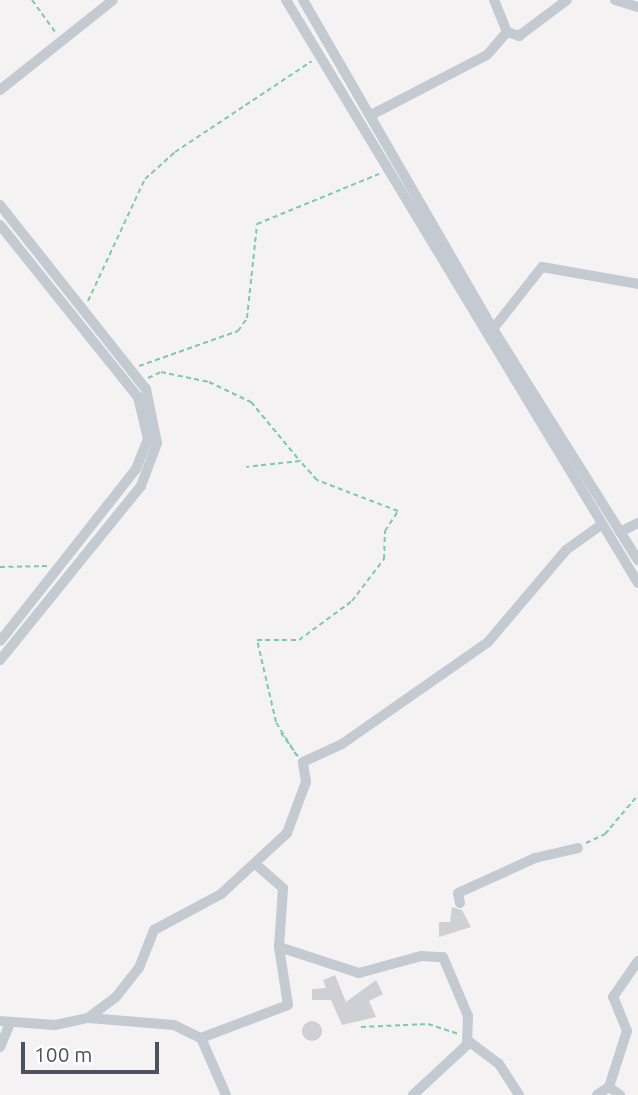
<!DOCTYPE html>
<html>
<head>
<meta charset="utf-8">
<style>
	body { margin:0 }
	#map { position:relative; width:638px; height:1095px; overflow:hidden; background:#f4f2f2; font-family:Ubuntu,sans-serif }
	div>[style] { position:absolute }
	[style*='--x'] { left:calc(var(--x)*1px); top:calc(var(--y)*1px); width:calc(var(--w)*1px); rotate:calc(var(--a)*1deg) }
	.building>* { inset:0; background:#cfd0d6 }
	.round { border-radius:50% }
	.path>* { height:2px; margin-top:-1px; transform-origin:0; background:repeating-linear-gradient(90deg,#7dcaac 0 5px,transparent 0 8.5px) }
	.minor>* { height:10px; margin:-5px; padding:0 5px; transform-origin:5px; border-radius:5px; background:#c3cad2 }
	span { translate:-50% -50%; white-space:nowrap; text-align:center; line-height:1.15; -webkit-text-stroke:7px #fff; paint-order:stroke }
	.scale { position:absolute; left:21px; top:1042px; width:138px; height:32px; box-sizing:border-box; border:4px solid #4a535e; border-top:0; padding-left:9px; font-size:21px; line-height:24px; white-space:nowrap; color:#4a535e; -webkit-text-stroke:5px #fff; paint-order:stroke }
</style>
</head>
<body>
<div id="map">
	<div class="building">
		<i style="clip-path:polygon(452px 907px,462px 910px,471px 927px,439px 937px,439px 922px,450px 922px)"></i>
		<i style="clip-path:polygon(335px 975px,346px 1002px,376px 980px,383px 994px,369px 1001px,376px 1017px,342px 1025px,331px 1000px,312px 1000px,312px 989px,326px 988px,323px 980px)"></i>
		<i class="round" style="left:302px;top:1021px;width:20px;height:20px"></i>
	</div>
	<div class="path">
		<i style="--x:32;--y:0;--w:39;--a:54"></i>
		<i style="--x:88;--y:301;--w:135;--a:-65"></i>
		<i style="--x:145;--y:179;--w:40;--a:-42"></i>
		<i style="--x:175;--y:152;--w:164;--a:-33.6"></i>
		<i style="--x:139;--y:366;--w:105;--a:-19.5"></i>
		<i style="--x:238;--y:331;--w:16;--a:-55"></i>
		<i style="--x:247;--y:318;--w:95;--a:-83.9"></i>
		<i style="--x:257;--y:224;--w:132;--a:-22.3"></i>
		<i style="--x:148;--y:378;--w:14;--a:-25"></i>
		<i style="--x:161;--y:372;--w:49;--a:11.8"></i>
		<i style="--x:209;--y:382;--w:47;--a:25.5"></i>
		<i style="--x:251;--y:402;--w:77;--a:50.3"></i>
		<i style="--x:300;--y:461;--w:54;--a:173.7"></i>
		<i style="--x:0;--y:567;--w:47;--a:-1.2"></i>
		<i style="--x:281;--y:733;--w:29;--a:54"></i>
		<i style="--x:297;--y:756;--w:40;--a:-122"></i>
		<i style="--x:276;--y:722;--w:84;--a:-103"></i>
		<i style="--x:257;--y:640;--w:42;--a:0"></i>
		<i style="--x:299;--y:640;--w:66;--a:-36.3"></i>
		<i style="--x:352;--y:601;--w:53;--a:-52.7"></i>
		<i style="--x:384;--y:559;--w:28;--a:-88"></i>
		<i style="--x:385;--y:531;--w:24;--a:-57"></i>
		<i style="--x:398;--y:511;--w:87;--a:-159.1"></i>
		<i style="--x:317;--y:480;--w:25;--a:-132"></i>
		<i style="--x:586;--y:843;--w:21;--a:-25"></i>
		<i style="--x:605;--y:834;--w:51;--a:-49.8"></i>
		<i style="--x:361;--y:1027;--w:67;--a:-2.6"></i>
		<i style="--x:428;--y:1024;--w:33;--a:18"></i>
	</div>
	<div class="minor">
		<i style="--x:286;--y:0;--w:681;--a:58.88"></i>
		<i style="--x:303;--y:0;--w:380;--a:60"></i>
		<i style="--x:493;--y:329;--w:273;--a:57.9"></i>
		<i style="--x:615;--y:0;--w:24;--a:17"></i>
		<i style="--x:507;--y:32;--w:13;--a:18"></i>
		<i style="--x:519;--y:36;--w:60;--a:-36.9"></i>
		<i style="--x:0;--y:90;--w:144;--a:-38.5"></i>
		<i style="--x:373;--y:114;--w:128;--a:-27.4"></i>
		<i style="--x:487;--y:55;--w:30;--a:-49"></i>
		<i style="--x:507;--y:32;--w:35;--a:-112"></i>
		<i style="--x:0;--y:205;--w:235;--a:51.6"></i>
		<i style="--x:146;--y:389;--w:55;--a:78.5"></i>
		<i style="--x:157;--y:443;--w:46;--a:110.4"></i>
		<i style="--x:141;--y:486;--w:224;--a:129"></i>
		<i style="--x:0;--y:225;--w:221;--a:51.3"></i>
		<i style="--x:138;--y:397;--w:43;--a:76.6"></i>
		<i style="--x:148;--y:439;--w:32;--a:112"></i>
		<i style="--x:136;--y:469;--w:219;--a:128.3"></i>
		<i style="--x:493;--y:329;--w:79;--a:-51.7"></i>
		<i style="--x:542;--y:267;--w:97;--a:10"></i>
		<i style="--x:620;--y:532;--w:20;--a:-27"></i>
		<i style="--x:460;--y:903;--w:10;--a:-101"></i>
		<i style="--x:458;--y:893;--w:85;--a:-24.4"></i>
		<i style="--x:535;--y:858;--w:44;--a:-13.1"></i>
		<i style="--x:279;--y:947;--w:84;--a:18"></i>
		<i style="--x:359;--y:973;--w:64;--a:-15.3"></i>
		<i style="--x:421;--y:956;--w:22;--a:3"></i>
		<i style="--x:443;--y:957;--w:64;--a:67"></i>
		<i style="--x:468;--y:1016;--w:24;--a:92"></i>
		<i style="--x:467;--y:1040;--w:40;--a:37"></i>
		<i style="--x:499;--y:1064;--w:37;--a:57"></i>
		<i style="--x:89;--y:1018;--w:85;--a:4.7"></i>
		<i style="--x:174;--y:1025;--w:30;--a:26"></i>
		<i style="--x:201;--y:1038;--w:62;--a:66.3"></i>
		<i style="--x:0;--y:1021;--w:55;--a:4.2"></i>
		<i style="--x:55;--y:1025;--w:34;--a:-12"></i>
		<i style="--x:88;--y:1018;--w:35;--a:-37"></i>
		<i style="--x:116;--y:997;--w:37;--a:-52"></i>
		<i style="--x:139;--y:968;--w:41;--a:-68.5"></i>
		<i style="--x:154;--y:930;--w:76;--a:-28.2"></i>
		<i style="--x:221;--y:894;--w:90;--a:-42.7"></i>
		<i style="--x:287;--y:833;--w:54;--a:-69.6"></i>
		<i style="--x:306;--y:782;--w:20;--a:-99"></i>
		<i style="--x:303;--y:762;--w:43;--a:-24.8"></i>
		<i style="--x:342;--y:744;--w:178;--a:-34.9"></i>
		<i style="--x:488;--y:642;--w:121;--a:-49.7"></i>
		<i style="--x:566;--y:550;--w:43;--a:-35.5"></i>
		<i style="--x:201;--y:1038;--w:93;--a:-20.8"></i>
		<i style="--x:288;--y:1005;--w:59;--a:-98.8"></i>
		<i style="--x:279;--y:947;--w:59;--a:-86.1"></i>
		<i style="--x:283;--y:888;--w:37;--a:-139"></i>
		<i style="--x:0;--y:1047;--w:25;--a:-67"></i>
		<i style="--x:609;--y:1087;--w:59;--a:-72.2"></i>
		<i style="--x:627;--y:1031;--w:37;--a:-112"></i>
		<i style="--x:613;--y:997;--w:44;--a:-55.2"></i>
		<i style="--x:413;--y:1095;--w:76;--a:-42.9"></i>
		<i style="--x:597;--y:1095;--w:14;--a:-34"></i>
		<i style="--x:609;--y:1087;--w:14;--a:36"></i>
	</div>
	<div class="scale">100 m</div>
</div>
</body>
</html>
